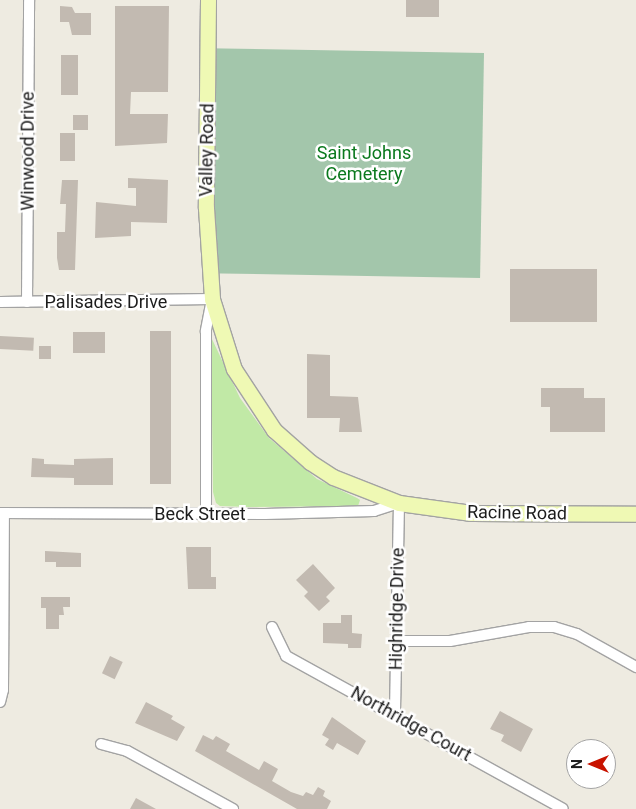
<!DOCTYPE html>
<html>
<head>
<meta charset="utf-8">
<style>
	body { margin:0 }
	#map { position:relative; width:636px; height:809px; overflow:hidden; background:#eeebe1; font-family:Roboto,sans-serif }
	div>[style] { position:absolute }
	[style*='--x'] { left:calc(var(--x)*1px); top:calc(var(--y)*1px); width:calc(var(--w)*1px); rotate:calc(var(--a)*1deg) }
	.grass>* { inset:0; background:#c1e9a6 }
	.cemetery>* { inset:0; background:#a3c6ab; transform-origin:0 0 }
	.building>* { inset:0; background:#c2bab1; transform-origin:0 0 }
	.roads { filter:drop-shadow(1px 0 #a3a3a3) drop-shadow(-1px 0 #a3a3a3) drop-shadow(0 1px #a3a3a3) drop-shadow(0 -1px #a3a3a3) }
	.street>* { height:10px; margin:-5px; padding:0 5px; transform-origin:5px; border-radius:5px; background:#fff }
	.secondary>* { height:15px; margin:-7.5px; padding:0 7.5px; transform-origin:7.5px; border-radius:7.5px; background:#eff9b4 }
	span { translate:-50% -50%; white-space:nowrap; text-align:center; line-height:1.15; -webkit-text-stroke:5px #fff; paint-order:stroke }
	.street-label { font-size:18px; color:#1c1c1c }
	.park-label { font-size:18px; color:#0b791e }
	.north { position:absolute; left:566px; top:739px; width:50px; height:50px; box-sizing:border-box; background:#fff; border:1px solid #a4a4a4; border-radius:50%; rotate:270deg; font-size:14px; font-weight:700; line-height:20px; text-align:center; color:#1c1c1c }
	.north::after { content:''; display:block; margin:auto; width:18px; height:22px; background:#c81300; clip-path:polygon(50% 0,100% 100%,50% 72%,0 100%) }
</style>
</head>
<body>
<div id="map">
	<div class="grass">
		<i style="clip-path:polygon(211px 337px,240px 398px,269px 438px,317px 479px,357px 498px,360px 500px,358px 506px,249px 507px,220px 506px,216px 503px,213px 492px)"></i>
	</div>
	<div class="cemetery">
		<i style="left:484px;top:53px;width:225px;height:276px;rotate:91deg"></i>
	</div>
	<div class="building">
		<i style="left:406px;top:0;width:33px;height:17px"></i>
		<i style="clip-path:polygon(60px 6px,72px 7px,75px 13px,91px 13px,91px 35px,72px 35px,69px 22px,60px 22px)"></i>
		<i style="clip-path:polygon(115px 6px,169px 6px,168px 92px,131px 92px,130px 114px,168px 114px,167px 143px,115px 146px)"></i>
		<i style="left:61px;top:55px;width:17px;height:40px"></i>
		<i style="left:73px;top:115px;width:15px;height:15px"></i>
		<i style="left:60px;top:133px;width:15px;height:28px"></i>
		<i style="clip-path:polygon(128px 178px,168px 180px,167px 223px,131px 222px,131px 236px,95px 238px,96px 202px,136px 206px,136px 188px,128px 188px)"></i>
		<i style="clip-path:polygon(62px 180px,78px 180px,75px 270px,59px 270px,57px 258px,57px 232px,65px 232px,66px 204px,60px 204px)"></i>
		<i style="left:510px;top:269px;width:87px;height:53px"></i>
		<i style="left:150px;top:331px;width:21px;height:153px"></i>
		<i style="left:73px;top:332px;width:32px;height:21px"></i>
		<i style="left:0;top:336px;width:34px;height:13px;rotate:3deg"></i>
		<i style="left:39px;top:346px;width:12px;height:13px"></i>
		<i style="clip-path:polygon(307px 354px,330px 355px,330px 396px,358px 397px,362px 432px,339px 432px,340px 418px,307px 418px)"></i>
		<i style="clip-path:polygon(541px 388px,584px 388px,584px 398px,605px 398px,605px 432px,550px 432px,550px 407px,541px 407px)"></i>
		<i style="clip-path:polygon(32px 458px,44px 459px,44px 464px,74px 465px,74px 459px,113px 458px,113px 485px,74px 485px,74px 478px,31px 477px)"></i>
		<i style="clip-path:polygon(186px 547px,211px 547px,211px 577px,216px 577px,216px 589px,188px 589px)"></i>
		<i style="clip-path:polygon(45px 551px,81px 553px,81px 567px,56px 567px,56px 562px,45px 562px)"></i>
		<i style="clip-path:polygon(313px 564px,335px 588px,326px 597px,330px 601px,319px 611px,304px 596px,308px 592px,296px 580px)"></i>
		<i style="clip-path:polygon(41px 597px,70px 597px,70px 607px,63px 607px,64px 615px,59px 615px,59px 629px,46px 629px,46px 608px,41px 608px)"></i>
		<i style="clip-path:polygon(341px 615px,352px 615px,352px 633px,362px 634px,361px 648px,348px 648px,348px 644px,323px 643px,323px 623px,341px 623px)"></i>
		<i style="left:110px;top:656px;width:14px;height:19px;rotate:25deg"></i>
		<i style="clip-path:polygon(146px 702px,173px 716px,171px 719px,185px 727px,177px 741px,135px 723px)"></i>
		<i style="clip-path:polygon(500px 711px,533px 729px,521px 752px,501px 741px,504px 735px,490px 729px)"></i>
		<i style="clip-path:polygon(332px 717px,366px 741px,358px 755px,337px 743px,333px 750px,325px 745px,329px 739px,322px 735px)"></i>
		<i style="clip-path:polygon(203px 735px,213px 740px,216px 736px,230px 744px,226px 751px,259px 770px,264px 761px,278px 769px,272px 781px,291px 792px,303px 796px,306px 792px,313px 795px,318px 787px,325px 791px,323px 796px,331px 801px,327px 809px,297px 809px,195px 751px)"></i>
		<i style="clip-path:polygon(136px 798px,156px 809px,130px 809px)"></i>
	</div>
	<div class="roads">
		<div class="street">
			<i style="--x:0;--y:302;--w:212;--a:-0.8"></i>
			<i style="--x:212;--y:299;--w:33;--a:101"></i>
			<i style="--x:206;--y:331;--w:183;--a:90"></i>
			<i style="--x:27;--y:302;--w:302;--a:-89.6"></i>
			<i style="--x:0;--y:513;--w:265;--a:0.2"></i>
			<i style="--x:265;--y:514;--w:109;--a:-1.6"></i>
			<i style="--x:374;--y:511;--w:26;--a:-18"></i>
			<i style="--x:399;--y:503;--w:212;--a:91.1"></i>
			<i style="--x:272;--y:627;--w:32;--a:64"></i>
			<i style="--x:286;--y:656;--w:316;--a:28.9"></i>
			<i style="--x:397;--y:641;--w:53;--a:0"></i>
			<i style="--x:450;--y:641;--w:80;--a:-10"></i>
			<i style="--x:529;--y:627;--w:25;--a:0"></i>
			<i style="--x:554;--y:627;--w:24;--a:17"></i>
			<i style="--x:577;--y:634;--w:68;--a:29.2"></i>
			<i style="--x:0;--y:702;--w:12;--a:-76"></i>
			<i style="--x:3;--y:690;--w:177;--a:-89.7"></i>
			<i style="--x:101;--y:744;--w:27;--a:15"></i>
			<i style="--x:127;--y:751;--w:121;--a:28.7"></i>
		</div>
		<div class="secondary">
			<i style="--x:208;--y:0;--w:208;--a:90.6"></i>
			<i style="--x:206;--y:208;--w:91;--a:86.2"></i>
			<i style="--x:212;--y:299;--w:73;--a:72.6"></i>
			<i style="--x:234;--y:369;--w:73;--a:56.7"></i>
			<i style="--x:274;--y:430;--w:48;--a:41.6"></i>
			<i style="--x:310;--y:462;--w:27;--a:33"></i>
			<i style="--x:333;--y:477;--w:71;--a:21.5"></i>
			<i style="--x:399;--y:503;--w:73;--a:7.9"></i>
			<i style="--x:471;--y:513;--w:165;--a:0.3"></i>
		</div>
	</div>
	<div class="street-label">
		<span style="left:207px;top:150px;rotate:-89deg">Valley Road</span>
		<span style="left:28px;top:151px;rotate:-90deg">Winwood Drive</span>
		<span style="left:106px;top:302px">Palisades Drive</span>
		<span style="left:517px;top:513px;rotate:1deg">Racine Road</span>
		<span style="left:200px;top:514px">Beck Street</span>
		<span style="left:397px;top:609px;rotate:-89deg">Highridge Drive</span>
		<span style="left:411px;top:724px;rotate:29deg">Northridge Court</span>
	</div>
	<div class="park-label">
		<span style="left:364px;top:164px">Saint Johns<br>Cemetery</span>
	</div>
	<div class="north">N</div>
</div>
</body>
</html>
